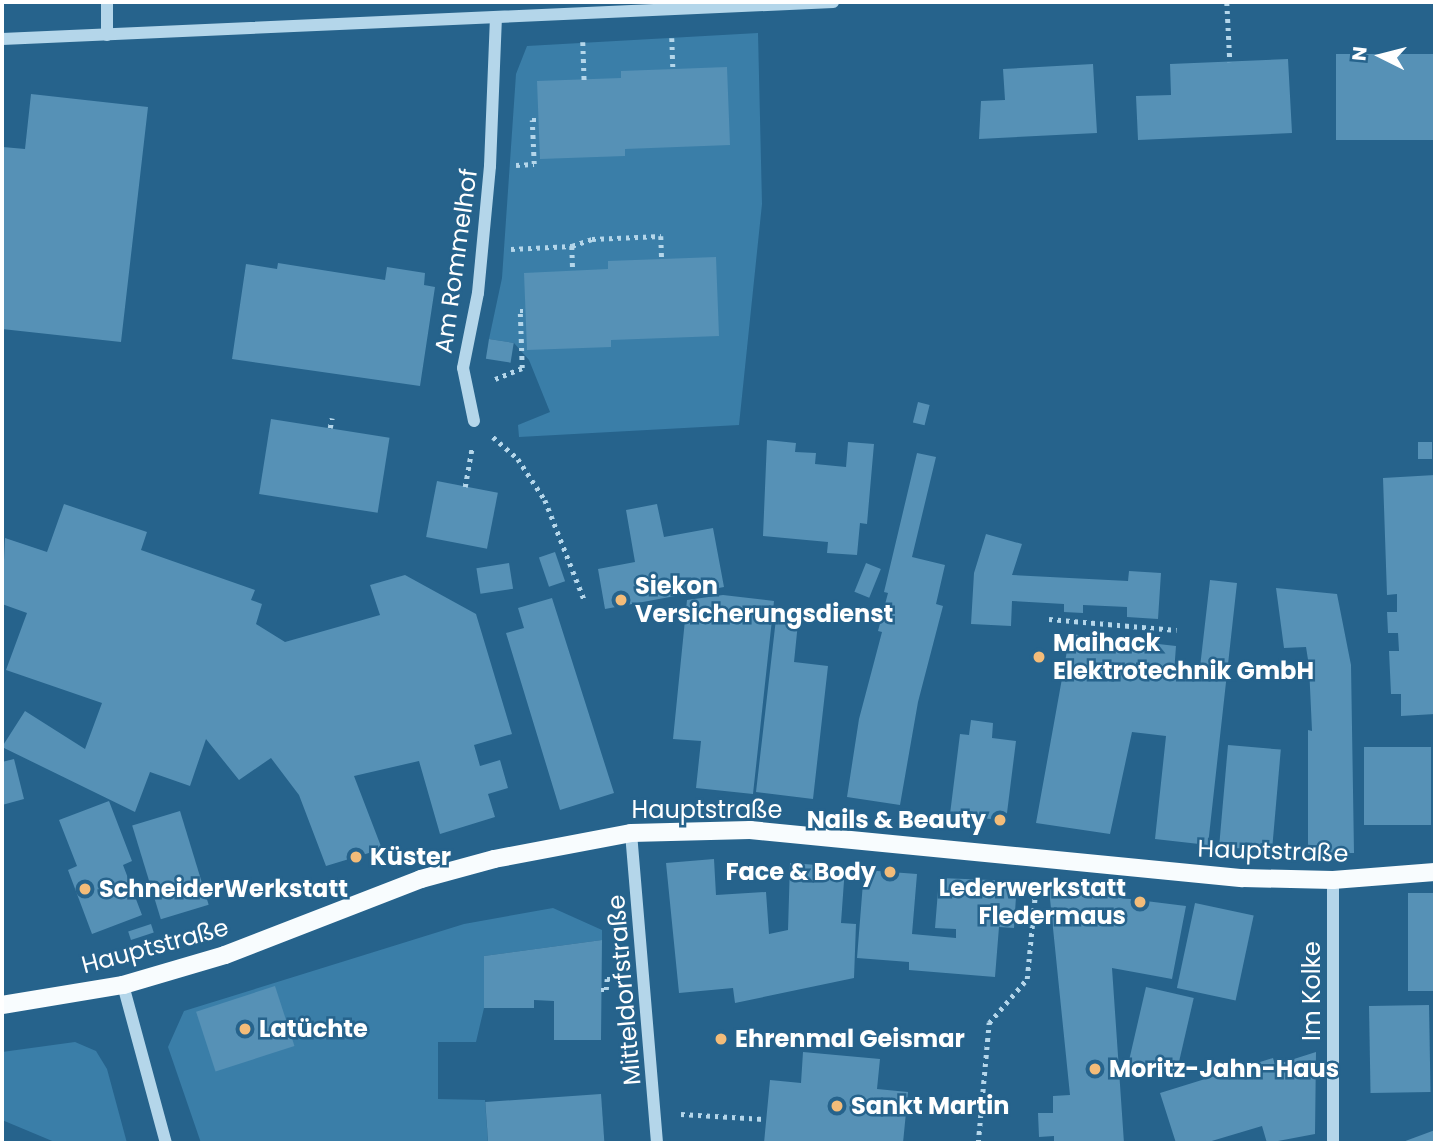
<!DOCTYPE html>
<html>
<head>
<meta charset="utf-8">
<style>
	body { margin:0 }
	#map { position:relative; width:1437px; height:1145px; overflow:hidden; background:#26638c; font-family:Poppins,sans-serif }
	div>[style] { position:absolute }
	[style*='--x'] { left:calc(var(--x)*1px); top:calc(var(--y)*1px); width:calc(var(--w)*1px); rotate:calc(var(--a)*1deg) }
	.green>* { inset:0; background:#3a7ea8 }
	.building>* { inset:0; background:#5691b6; transform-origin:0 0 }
	.path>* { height:4.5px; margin-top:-2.25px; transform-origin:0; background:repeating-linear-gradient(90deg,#b4d6ea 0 3.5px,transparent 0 8.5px) }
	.minor>* { height:12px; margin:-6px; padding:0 6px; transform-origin:6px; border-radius:6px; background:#b4d6ea }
	.major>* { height:18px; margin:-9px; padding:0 9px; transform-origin:9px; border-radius:9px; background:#f8fcfe }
	.dots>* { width:19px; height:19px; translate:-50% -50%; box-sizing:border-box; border:4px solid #26638c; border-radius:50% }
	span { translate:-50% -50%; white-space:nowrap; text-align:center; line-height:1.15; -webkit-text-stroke:5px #26638c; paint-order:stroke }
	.street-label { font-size:24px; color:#fff }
	.poi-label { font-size:24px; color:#fff; font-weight:700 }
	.left { translate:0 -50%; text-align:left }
	.right { translate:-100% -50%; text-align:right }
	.frame { position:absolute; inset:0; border:4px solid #fff; pointer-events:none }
	.north { position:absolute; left:1346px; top:21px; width:70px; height:70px; -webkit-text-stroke:5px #26638c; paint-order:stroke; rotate:276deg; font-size:19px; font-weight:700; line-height:28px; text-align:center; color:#fff }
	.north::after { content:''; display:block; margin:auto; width:24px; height:32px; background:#fff; clip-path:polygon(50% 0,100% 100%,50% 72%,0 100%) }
</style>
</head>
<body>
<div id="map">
	<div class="green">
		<i style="clip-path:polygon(758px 33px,762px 204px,739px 425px,519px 437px,518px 425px,550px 412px,529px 360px,514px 343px,489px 339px,502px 278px,516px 74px,527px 46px)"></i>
		<i style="clip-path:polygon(553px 908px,602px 930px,602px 940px,484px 956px,484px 1008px,476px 1042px,438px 1042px,438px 1099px,485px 1100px,488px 1143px,201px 1143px,168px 1047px,184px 1011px,464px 924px)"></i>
		<i style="clip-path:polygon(75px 1042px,96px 1051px,107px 1069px,127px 1143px,57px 1143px,2px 1120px,2px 1052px)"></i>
	</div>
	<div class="building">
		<i style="left:1435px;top:54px;width:86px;height:99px;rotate:90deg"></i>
		<i style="clip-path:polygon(1288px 59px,1292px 133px,1138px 140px,1136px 96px,1171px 95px,1170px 64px)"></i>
		<i style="clip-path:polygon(1093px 64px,1097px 133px,979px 139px,981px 101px,1005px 100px,1003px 69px)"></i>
		<i style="clip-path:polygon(727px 67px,730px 145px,625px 149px,625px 156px,540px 159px,537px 81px,621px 78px,621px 71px)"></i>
		<i style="clip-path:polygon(31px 94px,148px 107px,121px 342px,2px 329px,3px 147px,25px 149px)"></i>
		<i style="clip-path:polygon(716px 257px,719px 336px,611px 340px,611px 347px,527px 350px,524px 273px,608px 269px,608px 261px)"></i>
		<i style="clip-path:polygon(278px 263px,385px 280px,387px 267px,425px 273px,424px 285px,435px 287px,420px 386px,232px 359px,246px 264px,277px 269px)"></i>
		<i style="left:489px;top:339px;width:25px;height:20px;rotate:9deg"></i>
		<i style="left:918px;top:402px;width:12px;height:21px;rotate:14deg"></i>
		<i style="left:271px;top:419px;width:120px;height:76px;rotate:9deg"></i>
		<i style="clip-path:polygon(767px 440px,796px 443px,795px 452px,816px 453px,815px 464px,846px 467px,848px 442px,874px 444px,867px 524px,860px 523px,857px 555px,827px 553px,828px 542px,763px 536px)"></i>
		<i style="left:1432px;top:442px;width:17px;height:14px;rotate:90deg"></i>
		<i style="clip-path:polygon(917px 453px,936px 457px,912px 557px,945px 565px,936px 604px,943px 606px,918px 702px,900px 805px,847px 797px,859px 719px,882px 632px,878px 631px,888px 593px,884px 592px)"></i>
		<i style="clip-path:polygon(1435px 475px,1435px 714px,1401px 716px,1401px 694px,1391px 694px,1389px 651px,1399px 651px,1398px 633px,1388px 633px,1387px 612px,1397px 612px,1397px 594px,1387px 595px,1383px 478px)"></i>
		<i style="left:437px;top:481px;width:62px;height:57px;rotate:11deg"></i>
		<i style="clip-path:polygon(64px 504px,147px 532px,141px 550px,255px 590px,251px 600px,262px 604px,256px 624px,285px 642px,380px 615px,370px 585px,405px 575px,476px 614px,512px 734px,474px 745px,480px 766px,500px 760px,508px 788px,488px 794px,495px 817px,440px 834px,419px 761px,354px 776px,382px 849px,326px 866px,299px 795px,271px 758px,239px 780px,206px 739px,190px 786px,150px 772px,135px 812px,2px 747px,25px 711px,85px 749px,102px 703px,6px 670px,27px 613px,2px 604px,5px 538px,47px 552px)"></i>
		<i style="clip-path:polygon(657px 504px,664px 537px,713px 528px,724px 587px,605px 609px,598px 569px,635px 562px,626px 510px)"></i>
		<i style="clip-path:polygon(986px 534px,1022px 544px,1012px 575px,1128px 581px,1129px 571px,1161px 573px,1158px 619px,1127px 617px,1127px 607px,1083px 605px,1083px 613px,1064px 612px,1064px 604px,1012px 601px,1011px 626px,971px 624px,974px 573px)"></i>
		<i style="left:555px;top:552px;width:31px;height:17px;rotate:71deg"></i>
		<i style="left:509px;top:563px;width:26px;height:33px;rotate:81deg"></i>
		<i style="left:866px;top:563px;width:16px;height:31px;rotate:22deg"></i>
		<i style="clip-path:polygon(1210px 580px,1237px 583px,1208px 845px,1155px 839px,1166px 736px,1132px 732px,1110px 834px,1036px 823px,1070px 634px,1176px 646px,1174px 673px,1199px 676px)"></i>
		<i style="clip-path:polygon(1276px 588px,1337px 594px,1351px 665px,1354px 853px,1308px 853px,1308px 730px,1312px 731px,1309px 666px,1306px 647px,1284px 648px)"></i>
		<i style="clip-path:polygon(723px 595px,774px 601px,753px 794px,696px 788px,701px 741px,673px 739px,687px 600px)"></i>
		<i style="clip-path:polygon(552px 598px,614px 793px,560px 810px,506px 633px,524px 628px,518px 608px)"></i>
		<i style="clip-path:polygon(777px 610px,799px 613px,794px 662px,828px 666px,813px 799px,756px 792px)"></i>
		<i style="clip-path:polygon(971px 720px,993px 723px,992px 738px,1016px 741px,1006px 821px,950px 814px,960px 734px,969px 735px)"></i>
		<i style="left:1228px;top:745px;width:53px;height:102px;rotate:5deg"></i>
		<i style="left:1431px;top:747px;width:78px;height:67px;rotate:90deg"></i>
		<i style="clip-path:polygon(14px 759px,24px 799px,2px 805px,2px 762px)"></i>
		<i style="clip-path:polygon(109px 801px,132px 861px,123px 865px,142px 915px,92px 934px,68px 870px,77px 866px,59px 820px)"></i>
		<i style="left:180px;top:811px;width:98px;height:50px;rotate:73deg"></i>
		<i style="clip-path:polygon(714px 859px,716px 895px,766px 892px,769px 934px,788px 930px,790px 863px,845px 867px,841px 923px,856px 924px,854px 978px,735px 1003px,733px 988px,679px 993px,666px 863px)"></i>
		<i style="clip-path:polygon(864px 870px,917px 874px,912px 934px,956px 938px,956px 929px,935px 928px,939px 878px,1017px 881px,1014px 928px,999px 927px,995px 977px,909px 970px,909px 962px,857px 958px)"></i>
		<i style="clip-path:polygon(1049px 889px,1186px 906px,1172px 979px,1112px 968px,1124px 1143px,1054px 1143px,1054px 1136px,1039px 1137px,1038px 1113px,1053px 1113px,1053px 1096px,1070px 1095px)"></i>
		<i style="left:1408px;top:893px;width:27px;height:98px"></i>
		<i style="left:1195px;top:903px;width:60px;height:87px;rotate:12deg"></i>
		<i style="left:151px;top:924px;width:9px;height:24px;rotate:72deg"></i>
		<i style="clip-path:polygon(602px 940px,601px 1040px,554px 1040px,554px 1001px,534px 1000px,534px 1008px,484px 1008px,484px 956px)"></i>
		<i style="left:275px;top:986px;width:63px;height:83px;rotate:72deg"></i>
		<i style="left:1146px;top:987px;width:49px;height:79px;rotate:13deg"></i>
		<i style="left:1429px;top:1005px;width:87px;height:60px;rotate:89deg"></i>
		<i style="clip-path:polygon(803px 1052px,880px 1059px,877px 1089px,908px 1092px,903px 1143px,764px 1143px,770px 1080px,801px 1083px)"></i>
		<i style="clip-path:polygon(1316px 1052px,1315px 1134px,1267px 1143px,1262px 1126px,1205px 1143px,1176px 1143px,1160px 1093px,1273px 1058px,1275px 1065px)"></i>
		<i style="left:601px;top:1094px;width:49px;height:116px;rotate:86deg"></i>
		<i style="clip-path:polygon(1435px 1130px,1435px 1143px,1400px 1143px)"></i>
	</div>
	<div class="path">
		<i style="--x:1227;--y:2;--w:60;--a:87.1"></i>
		<i style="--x:672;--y:38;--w:31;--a:88"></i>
		<i style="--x:583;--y:42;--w:38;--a:88"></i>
		<i style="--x:516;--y:165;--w:18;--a:-3"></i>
		<i style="--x:534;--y:164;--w:44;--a:-92.6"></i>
		<i style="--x:532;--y:120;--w:7;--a:0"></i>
		<i style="--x:572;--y:246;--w:21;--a:-19"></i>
		<i style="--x:592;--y:239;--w:69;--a:-2.5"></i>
		<i style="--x:661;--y:236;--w:24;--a:88"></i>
		<i style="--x:511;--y:249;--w:61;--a:-2.8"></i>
		<i style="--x:572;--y:246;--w:25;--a:88"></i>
		<i style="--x:495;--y:379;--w:29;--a:-22"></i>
		<i style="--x:522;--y:368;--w:57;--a:-92"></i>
		<i style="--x:520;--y:311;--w:5;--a:0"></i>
		<i style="--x:330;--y:428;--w:10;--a:-79"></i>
		<i style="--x:493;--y:437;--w:33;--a:41"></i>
		<i style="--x:518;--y:459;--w:49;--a:56.6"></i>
		<i style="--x:545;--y:500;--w:106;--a:68.5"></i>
		<i style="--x:465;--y:487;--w:39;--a:-80"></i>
		<i style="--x:1049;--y:619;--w:128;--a:4.9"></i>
		<i style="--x:601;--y:990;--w:5;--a:0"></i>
		<i style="--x:606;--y:990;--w:11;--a:-85"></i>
		<i style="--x:607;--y:979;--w:8;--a:0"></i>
		<i style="--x:681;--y:1114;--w:85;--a:3.4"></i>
		<i style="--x:978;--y:1143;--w:121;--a:-84.8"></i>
		<i style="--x:989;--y:1023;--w:58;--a:-49.2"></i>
		<i style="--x:1027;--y:979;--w:93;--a:-84.5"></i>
	</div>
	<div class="minor">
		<i style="--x:107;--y:35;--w:33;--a:-90"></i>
		<i style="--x:2;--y:39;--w:832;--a:-2.55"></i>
		<i style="--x:474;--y:421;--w:54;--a:-101.7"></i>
		<i style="--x:463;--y:368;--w:76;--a:-78.7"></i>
		<i style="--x:478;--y:293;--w:128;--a:-84.6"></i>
		<i style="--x:490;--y:166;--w:149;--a:-87.7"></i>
		<i style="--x:631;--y:833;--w:311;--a:85.2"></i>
		<i style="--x:1333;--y:880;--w:263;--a:90"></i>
		<i style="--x:123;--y:985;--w:164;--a:74.8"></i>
	</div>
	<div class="major">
		<i style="--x:2;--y:1005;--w:123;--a:-9.4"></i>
		<i style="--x:123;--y:985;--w:106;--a:-16.4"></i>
		<i style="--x:225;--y:955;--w:210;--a:-21.2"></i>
		<i style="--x:421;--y:879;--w:76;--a:-15.3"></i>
		<i style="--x:494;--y:859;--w:139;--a:-10.7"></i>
		<i style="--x:631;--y:833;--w:119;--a:-1.4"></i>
		<i style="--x:750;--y:830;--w:495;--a:5.6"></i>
		<i style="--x:1243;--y:878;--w:90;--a:1.3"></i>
		<i style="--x:1333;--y:880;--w:102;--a:-4.5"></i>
	</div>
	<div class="dots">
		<i style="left:621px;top:600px;background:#f3bc79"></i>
		<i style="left:1039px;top:657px;background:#f3bc79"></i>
		<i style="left:1000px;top:820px;background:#f3bc79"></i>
		<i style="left:356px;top:857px;background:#f3bc79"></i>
		<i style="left:890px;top:872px;background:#f3bc79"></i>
		<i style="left:85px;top:889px;background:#f3bc79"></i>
		<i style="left:1140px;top:902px;background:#f3bc79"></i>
		<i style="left:245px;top:1029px;background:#f3bc79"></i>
		<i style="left:721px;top:1039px;background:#f3bc79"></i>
		<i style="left:1095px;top:1069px;background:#f3bc79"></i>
		<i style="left:837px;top:1106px;background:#f3bc79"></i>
	</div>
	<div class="street-label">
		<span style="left:456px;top:261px;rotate:-82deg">Am Rommelhof</span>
		<span style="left:707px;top:810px">Hauptstraße</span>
		<span style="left:1273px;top:851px;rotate:2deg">Hauptstraße</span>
		<span style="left:155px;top:946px;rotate:-15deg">Hauptstraße</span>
		<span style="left:624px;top:990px;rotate:-95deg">Mitteldorfstraße</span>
		<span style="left:1312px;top:991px;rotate:-90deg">Im Kolke</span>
	</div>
	<div class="poi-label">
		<span class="left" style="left:635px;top:600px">Siekon<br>Versicherungsdienst</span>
		<span class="left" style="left:1053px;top:657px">Maihack<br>Elektrotechnik GmbH</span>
		<span class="right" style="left:986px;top:820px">Nails &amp; Beauty</span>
		<span class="left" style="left:370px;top:857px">Küster</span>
		<span class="right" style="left:876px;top:872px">Face &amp; Body</span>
		<span class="right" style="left:1126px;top:902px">Lederwerkstatt<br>Fledermaus</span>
		<span class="left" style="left:99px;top:889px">SchneiderWerkstatt</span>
		<span class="left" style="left:259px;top:1029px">Latüchte</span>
		<span class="left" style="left:735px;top:1039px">Ehrenmal Geismar</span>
		<span class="left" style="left:1109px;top:1069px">Moritz-Jahn-Haus</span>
		<span class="left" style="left:851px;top:1106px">Sankt Martin</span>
	</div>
	<div class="frame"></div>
	<div class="north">N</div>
</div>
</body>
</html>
